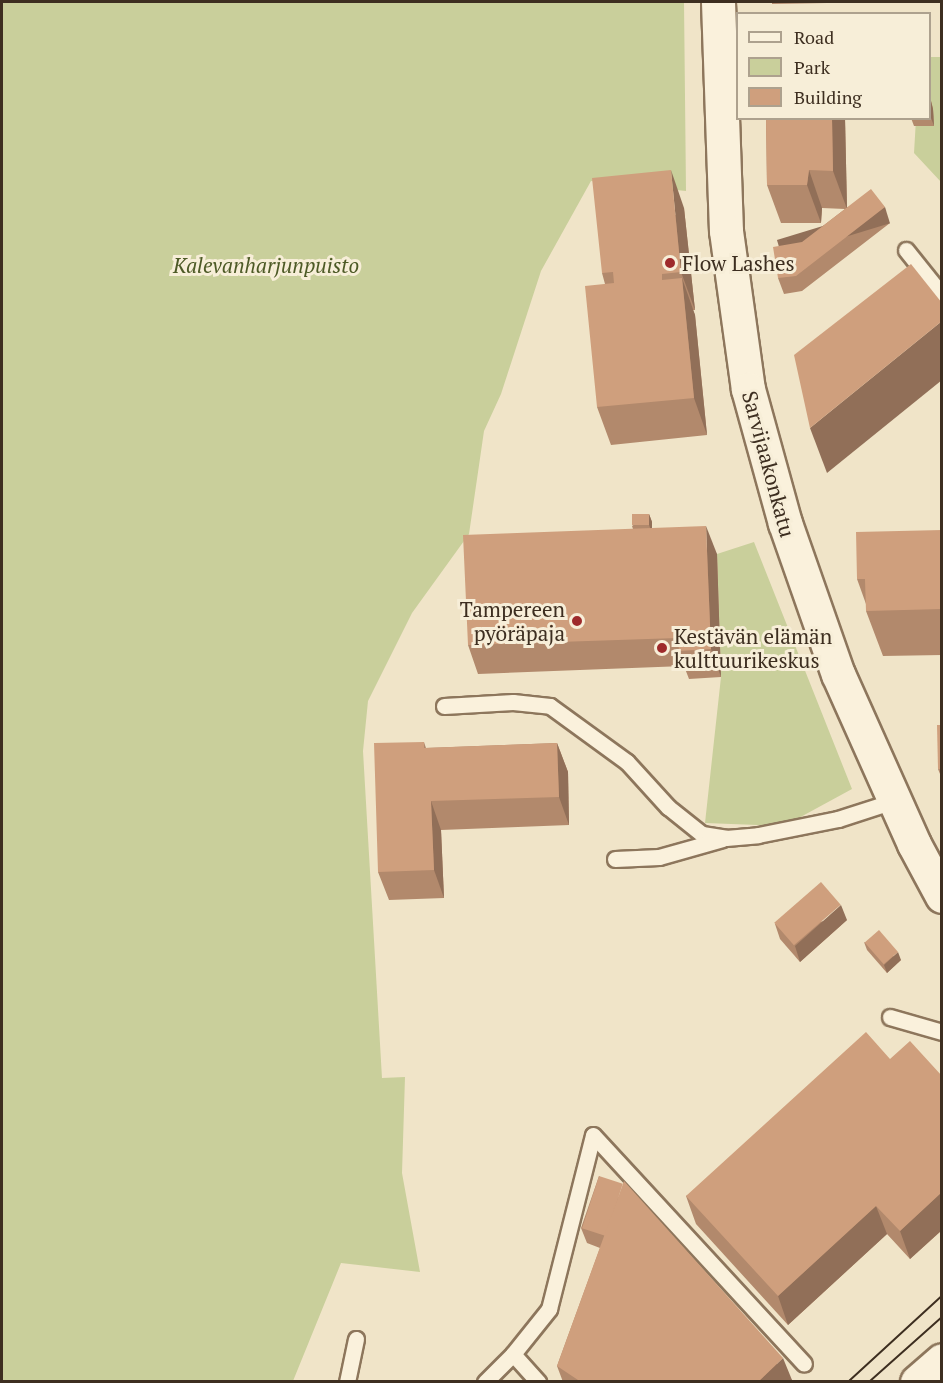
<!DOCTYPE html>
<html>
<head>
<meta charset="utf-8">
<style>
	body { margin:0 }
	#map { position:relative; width:943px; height:1383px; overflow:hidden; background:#f0e4c8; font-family:"PT Serif",serif }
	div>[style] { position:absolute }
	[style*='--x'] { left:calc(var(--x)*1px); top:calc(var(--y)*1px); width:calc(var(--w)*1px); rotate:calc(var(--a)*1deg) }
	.green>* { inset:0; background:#c9cf9b }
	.roads { filter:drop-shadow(2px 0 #8d765c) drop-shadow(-2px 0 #8d765c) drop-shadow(0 2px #8d765c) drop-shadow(0 -2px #8d765c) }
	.lane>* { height:15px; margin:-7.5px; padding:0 7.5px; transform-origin:7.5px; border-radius:7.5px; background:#faf1dc }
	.secondary>* { height:33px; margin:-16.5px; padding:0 16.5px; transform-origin:16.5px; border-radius:16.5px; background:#faf1dc }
	.tram>* { height:1.5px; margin:-0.75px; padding:0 0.75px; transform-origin:0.75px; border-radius:0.75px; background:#3d2e20 }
	.wall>* { inset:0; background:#b2896c }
	.shaded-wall>* { inset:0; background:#916f58; transform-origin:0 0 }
	.building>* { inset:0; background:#cf9f7d; transform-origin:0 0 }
	.dots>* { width:16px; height:16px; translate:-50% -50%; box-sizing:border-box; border:3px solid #f7eed8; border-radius:50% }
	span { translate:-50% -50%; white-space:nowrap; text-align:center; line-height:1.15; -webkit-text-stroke:6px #f7eed8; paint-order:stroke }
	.poi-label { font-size:21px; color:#3d2e20 }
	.left { translate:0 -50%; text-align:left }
	.right { translate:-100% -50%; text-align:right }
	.park-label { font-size:21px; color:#4d5a26; font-style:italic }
	.street-label { font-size:21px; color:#3d2e20 }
	.frame { position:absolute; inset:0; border:3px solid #3d2e20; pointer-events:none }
	.legend { position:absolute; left:736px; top:12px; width:195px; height:108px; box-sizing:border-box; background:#f7eed8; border:2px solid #ada18e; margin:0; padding:8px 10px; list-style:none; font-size:18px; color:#3d2e20 }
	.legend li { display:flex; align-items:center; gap:12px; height:30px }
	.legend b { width:30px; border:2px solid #ada18e }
</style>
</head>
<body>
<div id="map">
	<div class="green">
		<i style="clip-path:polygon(2px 2px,684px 2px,686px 191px,591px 181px,541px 271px,501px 394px,484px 431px,469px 534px,412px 613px,368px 701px,363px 751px,382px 1078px,405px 1077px,402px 1173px,420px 1272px,341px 1263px,293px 1381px,2px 1382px)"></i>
		<i style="clip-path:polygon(930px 57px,941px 57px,941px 182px,914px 153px,916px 119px,930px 118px)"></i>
		<i style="clip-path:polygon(754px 542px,852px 789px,784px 826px,705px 823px,721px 677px,717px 554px)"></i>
	</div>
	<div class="roads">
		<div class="lane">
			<i style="--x:906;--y:250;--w:58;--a:51.3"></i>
			<i style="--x:444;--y:706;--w:69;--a:-3.3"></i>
			<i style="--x:513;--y:702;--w:37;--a:6"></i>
			<i style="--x:550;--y:706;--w:95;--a:36"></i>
			<i style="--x:627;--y:762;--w:61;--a:47.7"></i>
			<i style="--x:668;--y:807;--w:43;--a:38.5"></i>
			<i style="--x:702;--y:834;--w:24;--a:9"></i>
			<i style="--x:726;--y:838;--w:32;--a:-5"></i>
			<i style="--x:758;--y:835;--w:82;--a:-11.3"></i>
			<i style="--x:838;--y:819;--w:59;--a:-17.8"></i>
			<i style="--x:615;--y:859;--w:44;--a:-2.6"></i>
			<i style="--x:659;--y:857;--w:66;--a:-15.7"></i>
			<i style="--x:890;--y:1017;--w:54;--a:16.1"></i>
			<i style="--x:513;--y:1354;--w:58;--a:-51.3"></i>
			<i style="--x:549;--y:1309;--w:179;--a:-75.8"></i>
			<i style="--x:593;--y:1135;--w:311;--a:47.3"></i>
			<i style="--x:347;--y:1382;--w:44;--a:-78.2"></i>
			<i style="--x:485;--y:1382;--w:40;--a:-45"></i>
			<i style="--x:513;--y:1354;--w:38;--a:48"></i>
		</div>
		<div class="secondary">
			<i style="--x:718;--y:2;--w:229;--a:88"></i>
			<i style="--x:726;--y:231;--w:160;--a:82.1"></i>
			<i style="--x:748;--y:389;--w:139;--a:74.6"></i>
			<i style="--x:785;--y:523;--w:160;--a:70.7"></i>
			<i style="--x:838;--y:674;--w:186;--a:65.9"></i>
			<i style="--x:914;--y:844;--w:59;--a:61.7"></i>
			<i style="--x:917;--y:1382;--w:33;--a:-41"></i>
		</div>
	</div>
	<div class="tram">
		<i style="--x:848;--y:1382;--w:127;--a:-42.5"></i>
		<i style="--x:869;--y:1382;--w:98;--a:-41.7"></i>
	</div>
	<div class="wall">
		<i style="clip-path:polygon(772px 2px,882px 2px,772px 4px)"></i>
		<i style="clip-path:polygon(930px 101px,931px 101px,933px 109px,934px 126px,914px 126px,911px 118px,930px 118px)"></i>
		<i style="clip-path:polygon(766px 118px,845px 118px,847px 207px,890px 223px,802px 291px,784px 294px,778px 278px,802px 242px,845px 209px,822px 208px,821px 223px,781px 223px,767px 185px)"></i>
		<i style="clip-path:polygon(684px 208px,695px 310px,693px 310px,695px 315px,707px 435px,611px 445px,597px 407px,605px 284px,602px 273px)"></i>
		<i style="clip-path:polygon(649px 514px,652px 522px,652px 528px,717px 554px,721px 677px,689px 679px,684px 666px,478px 674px,468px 645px,633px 529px,632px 526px)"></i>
		<i style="clip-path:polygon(942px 530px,942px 655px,883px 656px,866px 611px,866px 604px,857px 579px)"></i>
		<i style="clip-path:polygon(942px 725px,942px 779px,938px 769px)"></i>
		<i style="clip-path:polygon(424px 742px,426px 748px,557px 743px,568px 772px,569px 825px,441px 830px,444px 898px,389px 900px,378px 872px)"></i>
		<i style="clip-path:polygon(847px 920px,800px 962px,780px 939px,775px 924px)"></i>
		<i style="clip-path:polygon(864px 942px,901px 960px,887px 973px,867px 950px)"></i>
		<i style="clip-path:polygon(890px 1059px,942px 1076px,942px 1230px,910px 1259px,887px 1234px,788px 1325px,696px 1224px,686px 1196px)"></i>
		<i style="clip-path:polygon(599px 1176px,792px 1380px,790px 1382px,563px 1382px,557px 1366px,600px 1248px,587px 1243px,581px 1228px)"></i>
	</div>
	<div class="shaded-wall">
		<i style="clip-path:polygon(931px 101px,933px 109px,934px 126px,931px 118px)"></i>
		<i style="clip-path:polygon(832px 118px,845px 118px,847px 209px,833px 171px)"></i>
		<i style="clip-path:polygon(671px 170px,684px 208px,695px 310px,681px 272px)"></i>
		<i style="clip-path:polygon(809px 170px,822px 208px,821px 223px,807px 185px)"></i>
		<i style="left:885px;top:207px;width:17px;height:113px;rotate:73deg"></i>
		<i style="clip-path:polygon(682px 278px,695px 315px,707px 435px,694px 398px)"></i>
		<i style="clip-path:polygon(942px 321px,942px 380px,827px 473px,810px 428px)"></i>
		<i style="clip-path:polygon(649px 514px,652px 522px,652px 533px,649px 525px)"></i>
		<i style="clip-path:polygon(706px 526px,717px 554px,721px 677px,711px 649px)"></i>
		<i style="clip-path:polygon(557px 743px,568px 772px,569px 825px,559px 797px)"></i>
		<i style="clip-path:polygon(431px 801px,441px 830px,444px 898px,434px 870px)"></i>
		<i style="clip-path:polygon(841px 905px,847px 920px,800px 962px,795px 946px)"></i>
		<i style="clip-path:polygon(898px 952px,901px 960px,887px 973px,884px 965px)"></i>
		<i style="clip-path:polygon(942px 1192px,942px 1230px,910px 1259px,900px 1231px)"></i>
		<i style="clip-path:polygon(876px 1206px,887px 1234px,788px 1325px,778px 1296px)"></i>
		<i style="clip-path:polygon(783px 1358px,792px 1380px,790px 1382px,758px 1382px)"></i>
	</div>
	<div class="building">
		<i style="left:930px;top:101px;width:1px;height:17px"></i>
		<i style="clip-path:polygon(766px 118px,832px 118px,833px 171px,809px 170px,807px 185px,767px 185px)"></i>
		<i style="clip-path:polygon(671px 170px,681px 272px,662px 274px,662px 280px,682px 278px,694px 398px,597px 407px,585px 286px,614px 283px,613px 272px,602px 273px,592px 178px)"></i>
		<i style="clip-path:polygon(871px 189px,885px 207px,796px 276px,778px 278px,773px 247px,802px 242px)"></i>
		<i style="clip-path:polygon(911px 264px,942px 303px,942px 321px,810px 428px,794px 355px)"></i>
		<i style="left:649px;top:514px;width:11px;height:17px;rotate:90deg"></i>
		<i style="clip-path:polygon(706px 526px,711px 649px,679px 651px,678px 638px,468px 645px,463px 535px)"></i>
		<i style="clip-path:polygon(942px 530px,942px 609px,866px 611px,865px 579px,857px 579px,856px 532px)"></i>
		<i style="clip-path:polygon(937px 725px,942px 725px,942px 769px,938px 769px)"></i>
		<i style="clip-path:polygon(424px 742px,424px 748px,557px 743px,559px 797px,431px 801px,434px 870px,378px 872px,374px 743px)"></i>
		<i style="left:821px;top:882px;width:30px;height:62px;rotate:49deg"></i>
		<i style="left:879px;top:930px;width:29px;height:19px;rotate:49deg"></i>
		<i style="clip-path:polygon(866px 1032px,890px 1059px,910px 1041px,942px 1076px,942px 1192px,900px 1231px,876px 1206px,778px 1296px,686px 1196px)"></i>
		<i style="left:599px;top:1176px;width:25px;height:55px;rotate:18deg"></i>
		<i style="clip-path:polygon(624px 1181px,783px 1358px,758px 1382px,581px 1382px,557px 1366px)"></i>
	</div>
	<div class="dots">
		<i style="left:670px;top:263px;background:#9e2a2b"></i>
		<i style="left:577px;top:621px;background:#9e2a2b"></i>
		<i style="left:662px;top:648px;background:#9e2a2b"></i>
	</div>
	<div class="poi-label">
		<span class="left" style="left:682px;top:263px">Flow Lashes</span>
		<span class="right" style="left:565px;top:621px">Tampereen<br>pyöräpaja</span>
		<span class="left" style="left:674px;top:648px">Kestävän elämän<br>kulttuurikeskus</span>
	</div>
	<div class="park-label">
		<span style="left:266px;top:265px">Kalevanharjunpuisto</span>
	</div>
	<div class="street-label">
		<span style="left:769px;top:464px;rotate:75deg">Sarvijaakonkatu</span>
	</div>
	<div class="frame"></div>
	<ul class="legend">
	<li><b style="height:8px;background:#faf1dc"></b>Road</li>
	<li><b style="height:16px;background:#c9cf9b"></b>Park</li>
	<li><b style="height:16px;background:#cf9f7d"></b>Building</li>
	</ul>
</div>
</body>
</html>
